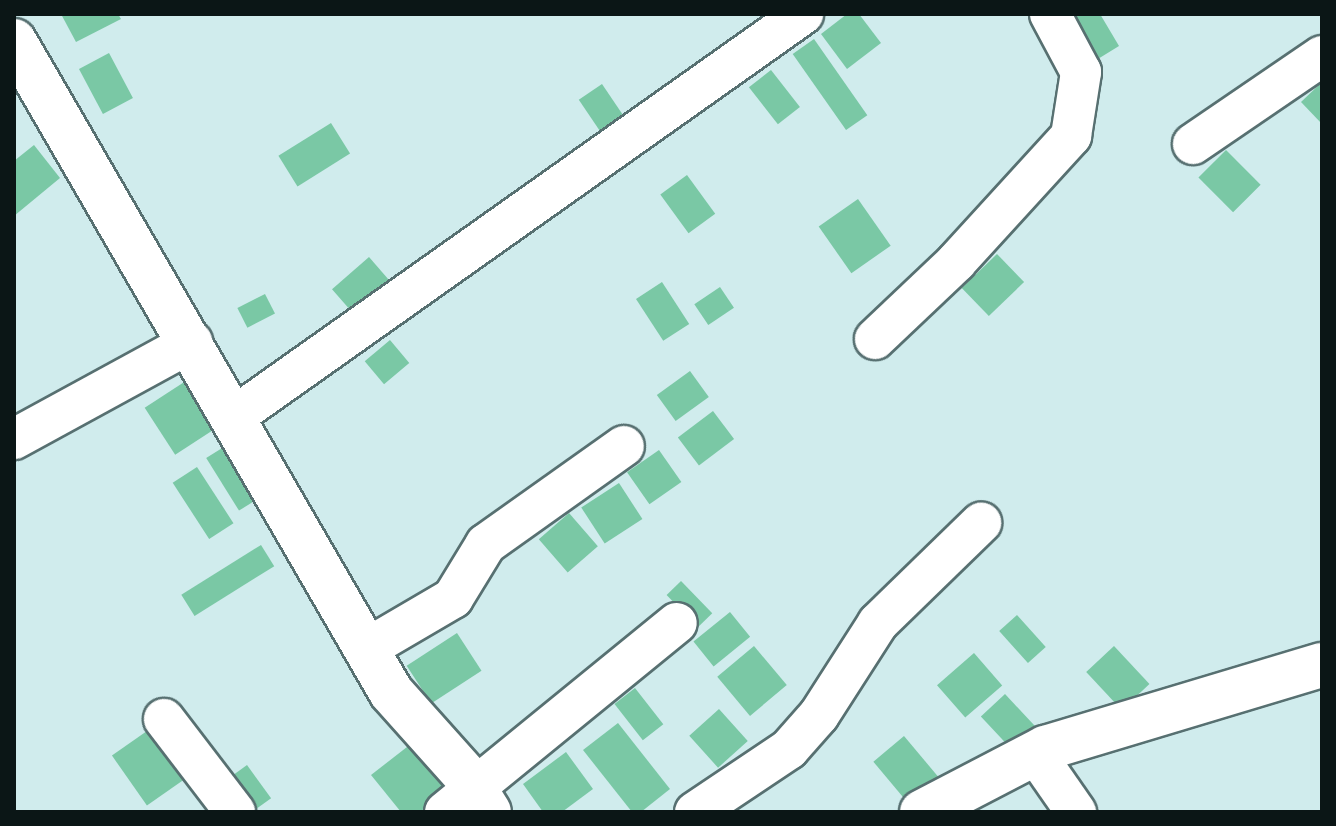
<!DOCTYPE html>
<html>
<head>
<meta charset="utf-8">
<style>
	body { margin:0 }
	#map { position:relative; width:1336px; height:826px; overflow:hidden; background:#d0eced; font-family:Mulish,sans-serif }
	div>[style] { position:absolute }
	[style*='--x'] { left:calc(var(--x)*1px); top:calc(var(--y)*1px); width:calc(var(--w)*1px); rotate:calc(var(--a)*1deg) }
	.building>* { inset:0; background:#7ac8a5; transform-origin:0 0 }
	.roads { filter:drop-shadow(2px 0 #577071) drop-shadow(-2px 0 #577071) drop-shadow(0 2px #577071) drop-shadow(0 -2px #577071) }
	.street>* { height:40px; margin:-20px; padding:0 20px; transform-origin:20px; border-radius:20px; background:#fff }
	.secondary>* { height:44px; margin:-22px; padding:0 22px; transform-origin:22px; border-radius:22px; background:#fff }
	span { translate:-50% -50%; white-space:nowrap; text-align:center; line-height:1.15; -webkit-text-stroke:6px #fff; paint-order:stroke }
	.frame { position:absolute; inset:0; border:16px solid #0b1616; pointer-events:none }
</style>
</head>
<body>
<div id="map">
	<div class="building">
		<i style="clip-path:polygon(61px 14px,118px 14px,121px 19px,76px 42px)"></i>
		<i style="clip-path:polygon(847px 14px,859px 14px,881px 43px,847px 69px,821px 34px)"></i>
		<i style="clip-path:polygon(1067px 14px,1100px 14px,1119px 46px,1093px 62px)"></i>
		<i style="left:814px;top:39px;width:93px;height:26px;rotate:55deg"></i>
		<i style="left:109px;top:53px;width:51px;height:34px;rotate:62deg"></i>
		<i style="left:771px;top:70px;width:47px;height:28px;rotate:52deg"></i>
		<i style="clip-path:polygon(1322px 82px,1322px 124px,1301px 102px)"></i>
		<i style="left:602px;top:84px;width:52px;height:28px;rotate:56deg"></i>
		<i style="left:331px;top:123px;width:36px;height:62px;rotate:58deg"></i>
		<i style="clip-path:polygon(34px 145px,60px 178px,14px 216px,14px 161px)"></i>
		<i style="left:1226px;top:150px;width:49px;height:39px;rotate:45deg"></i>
		<i style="left:687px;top:175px;width:48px;height:33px;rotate:54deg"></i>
		<i style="left:858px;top:199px;width:57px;height:48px;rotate:55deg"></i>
		<i style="left:997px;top:254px;width:39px;height:49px;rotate:46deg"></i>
		<i style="left:369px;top:257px;width:41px;height:49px;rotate:49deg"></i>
		<i style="left:662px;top:282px;width:50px;height:31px;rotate:57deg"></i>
		<i style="left:720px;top:287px;width:25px;height:31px;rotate:56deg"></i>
		<i style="left:265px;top:294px;width:22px;height:31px;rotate:63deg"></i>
		<i style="left:390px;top:340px;width:30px;height:33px;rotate:50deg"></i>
		<i style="left:690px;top:371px;width:32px;height:41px;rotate:54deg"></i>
		<i style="left:195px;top:375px;width:56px;height:60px;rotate:57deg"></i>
		<i style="left:713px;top:411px;width:35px;height:44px;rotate:53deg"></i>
		<i style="left:235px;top:440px;width:62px;height:34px;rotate:58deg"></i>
		<i style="left:659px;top:450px;width:39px;height:39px;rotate:55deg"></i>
		<i style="left:197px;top:467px;width:67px;height:29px;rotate:57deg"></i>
		<i style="left:619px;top:483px;width:43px;height:45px;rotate:57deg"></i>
		<i style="left:569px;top:513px;width:44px;height:40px;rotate:49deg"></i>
		<i style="left:261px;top:545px;width:25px;height:94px;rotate:58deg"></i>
		<i style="left:681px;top:581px;width:45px;height:20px;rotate:46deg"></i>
		<i style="left:730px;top:612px;width:32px;height:47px;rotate:51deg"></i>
		<i style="left:1017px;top:615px;width:43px;height:24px;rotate:48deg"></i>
		<i style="left:457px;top:633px;width:45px;height:60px;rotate:57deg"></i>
		<i style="left:754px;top:646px;width:51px;height:48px;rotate:50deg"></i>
		<i style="left:1114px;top:646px;width:52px;height:38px;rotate:47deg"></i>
		<i style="left:974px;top:653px;width:43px;height:49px;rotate:49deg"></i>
		<i style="left:635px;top:688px;width:46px;height:26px;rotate:52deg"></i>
		<i style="left:1005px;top:694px;width:48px;height:33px;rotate:47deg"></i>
		<i style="left:719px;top:709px;width:43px;height:40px;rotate:48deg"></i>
		<i style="clip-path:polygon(618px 723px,670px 789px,641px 812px,632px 812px,583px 750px)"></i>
		<i style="left:157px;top:724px;width:61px;height:55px;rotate:55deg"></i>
		<i style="left:904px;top:736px;width:60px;height:40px;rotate:50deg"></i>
		<i style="clip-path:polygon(416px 740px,453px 786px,420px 812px,401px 812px,371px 775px)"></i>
		<i style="clip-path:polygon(566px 752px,593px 789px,562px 812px,543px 812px,523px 784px)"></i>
		<i style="left:247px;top:765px;width:41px;height:26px;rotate:54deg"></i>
	</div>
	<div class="roads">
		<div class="street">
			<i style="--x:1193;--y:144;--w:156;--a:-34.3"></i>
			<i style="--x:875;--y:339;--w:112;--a:-43.5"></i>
			<i style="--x:956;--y:262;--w:171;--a:-47.6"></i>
			<i style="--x:1071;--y:136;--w:65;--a:-81.1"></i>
			<i style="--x:1081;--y:72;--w:66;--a:-118.1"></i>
			<i style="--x:235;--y:416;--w:696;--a:-35.29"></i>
			<i style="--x:14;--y:439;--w:203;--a:-28.6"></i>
			<i style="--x:366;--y:649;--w:101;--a:-30.4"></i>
			<i style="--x:453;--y:598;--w:63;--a:-58.6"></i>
			<i style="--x:486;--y:544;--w:169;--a:-35.4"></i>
			<i style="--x:164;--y:719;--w:117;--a:52.6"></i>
			<i style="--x:1035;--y:753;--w:72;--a:55.2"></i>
			<i style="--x:445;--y:812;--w:299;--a:-39.2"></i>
			<i style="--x:695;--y:812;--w:113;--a:-33.8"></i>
			<i style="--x:789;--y:749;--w:45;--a:-48.6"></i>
			<i style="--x:819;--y:715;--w:109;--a:-57.3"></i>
			<i style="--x:878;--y:623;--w:144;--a:-44.2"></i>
		</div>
		<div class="secondary">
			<i style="--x:14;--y:41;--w:752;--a:59.92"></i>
			<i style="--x:391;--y:692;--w:114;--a:48.2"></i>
			<i style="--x:467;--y:777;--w:41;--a:57.8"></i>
			<i style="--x:922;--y:812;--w:139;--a:-27.5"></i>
			<i style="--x:1045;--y:748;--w:289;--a:-16.7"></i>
		</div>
	</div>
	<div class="frame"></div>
</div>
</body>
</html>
